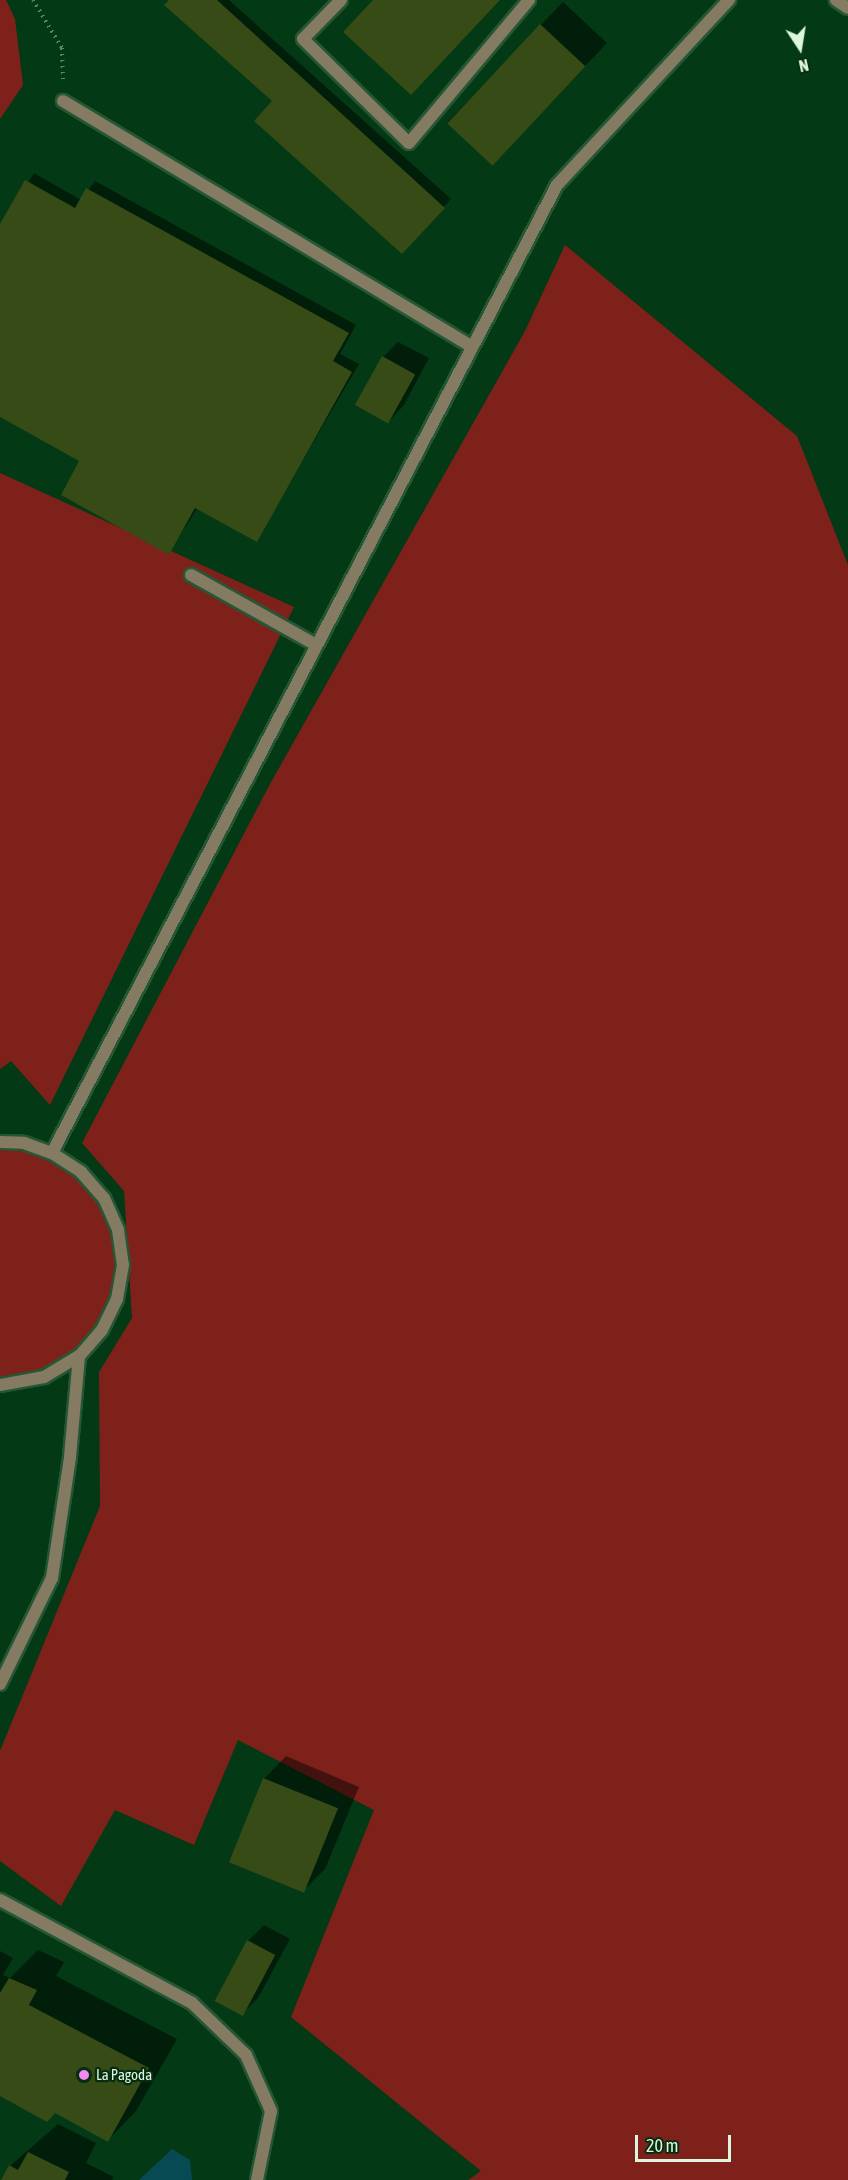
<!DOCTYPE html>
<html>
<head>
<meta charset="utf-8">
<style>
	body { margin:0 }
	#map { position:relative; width:848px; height:2180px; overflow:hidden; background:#033914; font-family:"Asap Condensed",sans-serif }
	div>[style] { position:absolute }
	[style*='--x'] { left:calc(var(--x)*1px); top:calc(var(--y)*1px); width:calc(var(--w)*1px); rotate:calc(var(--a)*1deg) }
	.green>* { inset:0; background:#7f211b }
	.water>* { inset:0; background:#074a53 }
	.shadow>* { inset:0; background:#0007 }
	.building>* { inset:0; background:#364b15; transform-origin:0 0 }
	.path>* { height:4px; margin-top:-2px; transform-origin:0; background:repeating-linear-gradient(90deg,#5e8869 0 1.5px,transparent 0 6px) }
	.roads { filter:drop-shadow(2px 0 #265734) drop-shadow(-2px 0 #265734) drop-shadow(0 2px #265734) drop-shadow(0 -2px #265734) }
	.service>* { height:12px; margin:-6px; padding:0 6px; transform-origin:6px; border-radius:6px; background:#857b63 }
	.minor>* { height:12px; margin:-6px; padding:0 6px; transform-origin:6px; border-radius:6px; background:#857b63 }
	.dots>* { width:16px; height:16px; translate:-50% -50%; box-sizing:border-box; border:3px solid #062d10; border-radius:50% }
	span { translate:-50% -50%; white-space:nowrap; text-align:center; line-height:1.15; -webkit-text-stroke:4.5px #062d10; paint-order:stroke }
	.poi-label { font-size:15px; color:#dbf5de }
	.left { translate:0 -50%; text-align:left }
	.north { position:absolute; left:770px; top:18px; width:60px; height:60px; -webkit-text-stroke:4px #062d10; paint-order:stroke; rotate:168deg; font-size:16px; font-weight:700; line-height:24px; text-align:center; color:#dbf5de }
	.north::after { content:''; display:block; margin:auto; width:21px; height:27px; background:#dbf5de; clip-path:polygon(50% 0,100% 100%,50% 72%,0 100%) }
	.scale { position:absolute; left:635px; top:2135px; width:96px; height:27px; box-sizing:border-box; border:3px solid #dbf5de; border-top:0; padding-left:8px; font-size:18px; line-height:21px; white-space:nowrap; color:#dbf5de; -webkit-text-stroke:4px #062d10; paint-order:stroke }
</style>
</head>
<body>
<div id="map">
	<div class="green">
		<i style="clip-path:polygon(0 0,6px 0,15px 19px,23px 85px,0 119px)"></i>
		<i style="clip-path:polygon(565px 245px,797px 436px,848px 565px,848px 2180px,468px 2180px,481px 2171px,291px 2017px,374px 1810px,238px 1740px,194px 1845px,115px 1810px,61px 1906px,0 1861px,0 1751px,100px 1506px,99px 1372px,132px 1318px,124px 1191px,82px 1143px,270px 784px,525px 331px)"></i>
		<i style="clip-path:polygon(0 473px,294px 607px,50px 1105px,11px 1061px,0 1069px)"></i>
		<i style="clip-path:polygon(0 1142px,52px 1153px,104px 1198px,123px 1265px,102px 1330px,44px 1377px,0 1385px)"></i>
	</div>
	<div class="water">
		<i style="clip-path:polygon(172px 2149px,190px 2160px,192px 2180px,139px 2180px)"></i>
	</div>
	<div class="shadow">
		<i style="clip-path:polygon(171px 0,229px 0,451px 199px,410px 245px,274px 101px)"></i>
		<i style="clip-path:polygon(563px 2px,607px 43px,514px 141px,448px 122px)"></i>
		<i style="clip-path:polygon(34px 173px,81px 200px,95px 181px,356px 325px,340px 354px,359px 364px,256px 540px,198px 507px,169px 553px,82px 461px,0 416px,0 227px)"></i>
		<i style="clip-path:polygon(398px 342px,429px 358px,404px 405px,389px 421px,383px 357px)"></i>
		<i style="clip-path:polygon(286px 1756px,359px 1787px,325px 1869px,302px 1892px,264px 1779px)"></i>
		<i style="clip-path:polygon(264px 1925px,290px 1939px,258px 1998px,242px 2014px,216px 2000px,248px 1941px)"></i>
		<i style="clip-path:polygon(38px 1950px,64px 1962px,56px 1976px,177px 2039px,136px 2111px,108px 2140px,56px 2111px,0 2095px,0 1951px,13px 1958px,3px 1975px,10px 1978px)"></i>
		<i style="clip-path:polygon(58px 2124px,96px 2143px,86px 2163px,114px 2177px,112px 2180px,3px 2180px,10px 2166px)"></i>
	</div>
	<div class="building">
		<i style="clip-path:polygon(169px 0,217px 0,445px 208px,402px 254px,254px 121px,272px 101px,164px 5px)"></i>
		<i style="clip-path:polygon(373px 0,500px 0,411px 95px,343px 32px)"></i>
		<i style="left:540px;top:24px;width:62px;height:136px;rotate:43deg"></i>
		<i style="clip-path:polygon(25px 180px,75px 208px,86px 188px,349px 333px,333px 361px,352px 372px,257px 542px,195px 508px,169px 555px,61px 495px,79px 461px,0 417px,0 224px)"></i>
		<i style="left:382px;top:356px;width:38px;height:56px;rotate:29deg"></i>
		<i style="left:263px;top:1778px;width:81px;height:91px;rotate:22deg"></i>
		<i style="left:247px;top:1940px;width:32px;height:69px;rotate:28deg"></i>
		<i style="clip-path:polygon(9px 1978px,37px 1990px,29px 2005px,149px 2068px,108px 2142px,55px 2113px,47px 2122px,0 2096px,0 1993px)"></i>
		<i style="clip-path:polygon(28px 2152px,69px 2172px,65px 2180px,1px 2180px,9px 2165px,18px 2170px)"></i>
	</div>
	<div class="path">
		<i style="--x:33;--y:0;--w:56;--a:58.9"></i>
		<i style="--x:62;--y:48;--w:31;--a:88"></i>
	</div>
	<div class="roads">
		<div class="service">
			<i style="--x:341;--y:0;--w:54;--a:134.3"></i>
			<i style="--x:303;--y:39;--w:148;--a:44.5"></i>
			<i style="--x:409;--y:143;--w:187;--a:-50"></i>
			<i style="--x:63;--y:101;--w:477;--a:31"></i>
			<i style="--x:0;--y:1684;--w:118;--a:-63.9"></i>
			<i style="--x:52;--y:1578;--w:122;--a:-81.5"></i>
			<i style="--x:70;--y:1457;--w:101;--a:-84.9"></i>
			<i style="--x:0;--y:1900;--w:218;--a:28.2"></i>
			<i style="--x:192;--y:2003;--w:75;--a:43.9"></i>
			<i style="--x:246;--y:2055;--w:61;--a:65.9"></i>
			<i style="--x:271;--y:2111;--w:70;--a:101.5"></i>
		</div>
		<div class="minor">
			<i style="--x:836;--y:0;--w:14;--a:34"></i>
			<i style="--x:191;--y:575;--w:143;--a:29.2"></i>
			<i style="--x:0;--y:1142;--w:24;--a:2"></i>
			<i style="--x:24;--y:1143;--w:30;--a:20"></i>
			<i style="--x:52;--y:1153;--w:35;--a:33"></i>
			<i style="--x:81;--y:1172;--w:35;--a:49"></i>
			<i style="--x:104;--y:1198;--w:35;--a:66"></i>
			<i style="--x:118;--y:1230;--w:35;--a:82"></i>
			<i style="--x:123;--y:1265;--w:35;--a:100"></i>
			<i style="--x:117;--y:1299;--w:34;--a:116"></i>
			<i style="--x:102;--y:1330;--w:35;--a:131"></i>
			<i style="--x:79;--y:1356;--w:41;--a:149"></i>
			<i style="--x:44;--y:1377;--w:45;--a:169.7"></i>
			<i style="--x:52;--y:1153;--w:1092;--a:-62.45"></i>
			<i style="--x:557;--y:185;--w:253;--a:-47.1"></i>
		</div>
	</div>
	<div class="dots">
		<i style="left:84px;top:2075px;background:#f489f0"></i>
	</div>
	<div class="poi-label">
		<span class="left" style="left:96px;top:2075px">La Pagoda</span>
	</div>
	<div class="north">N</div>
	<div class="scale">20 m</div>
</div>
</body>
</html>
